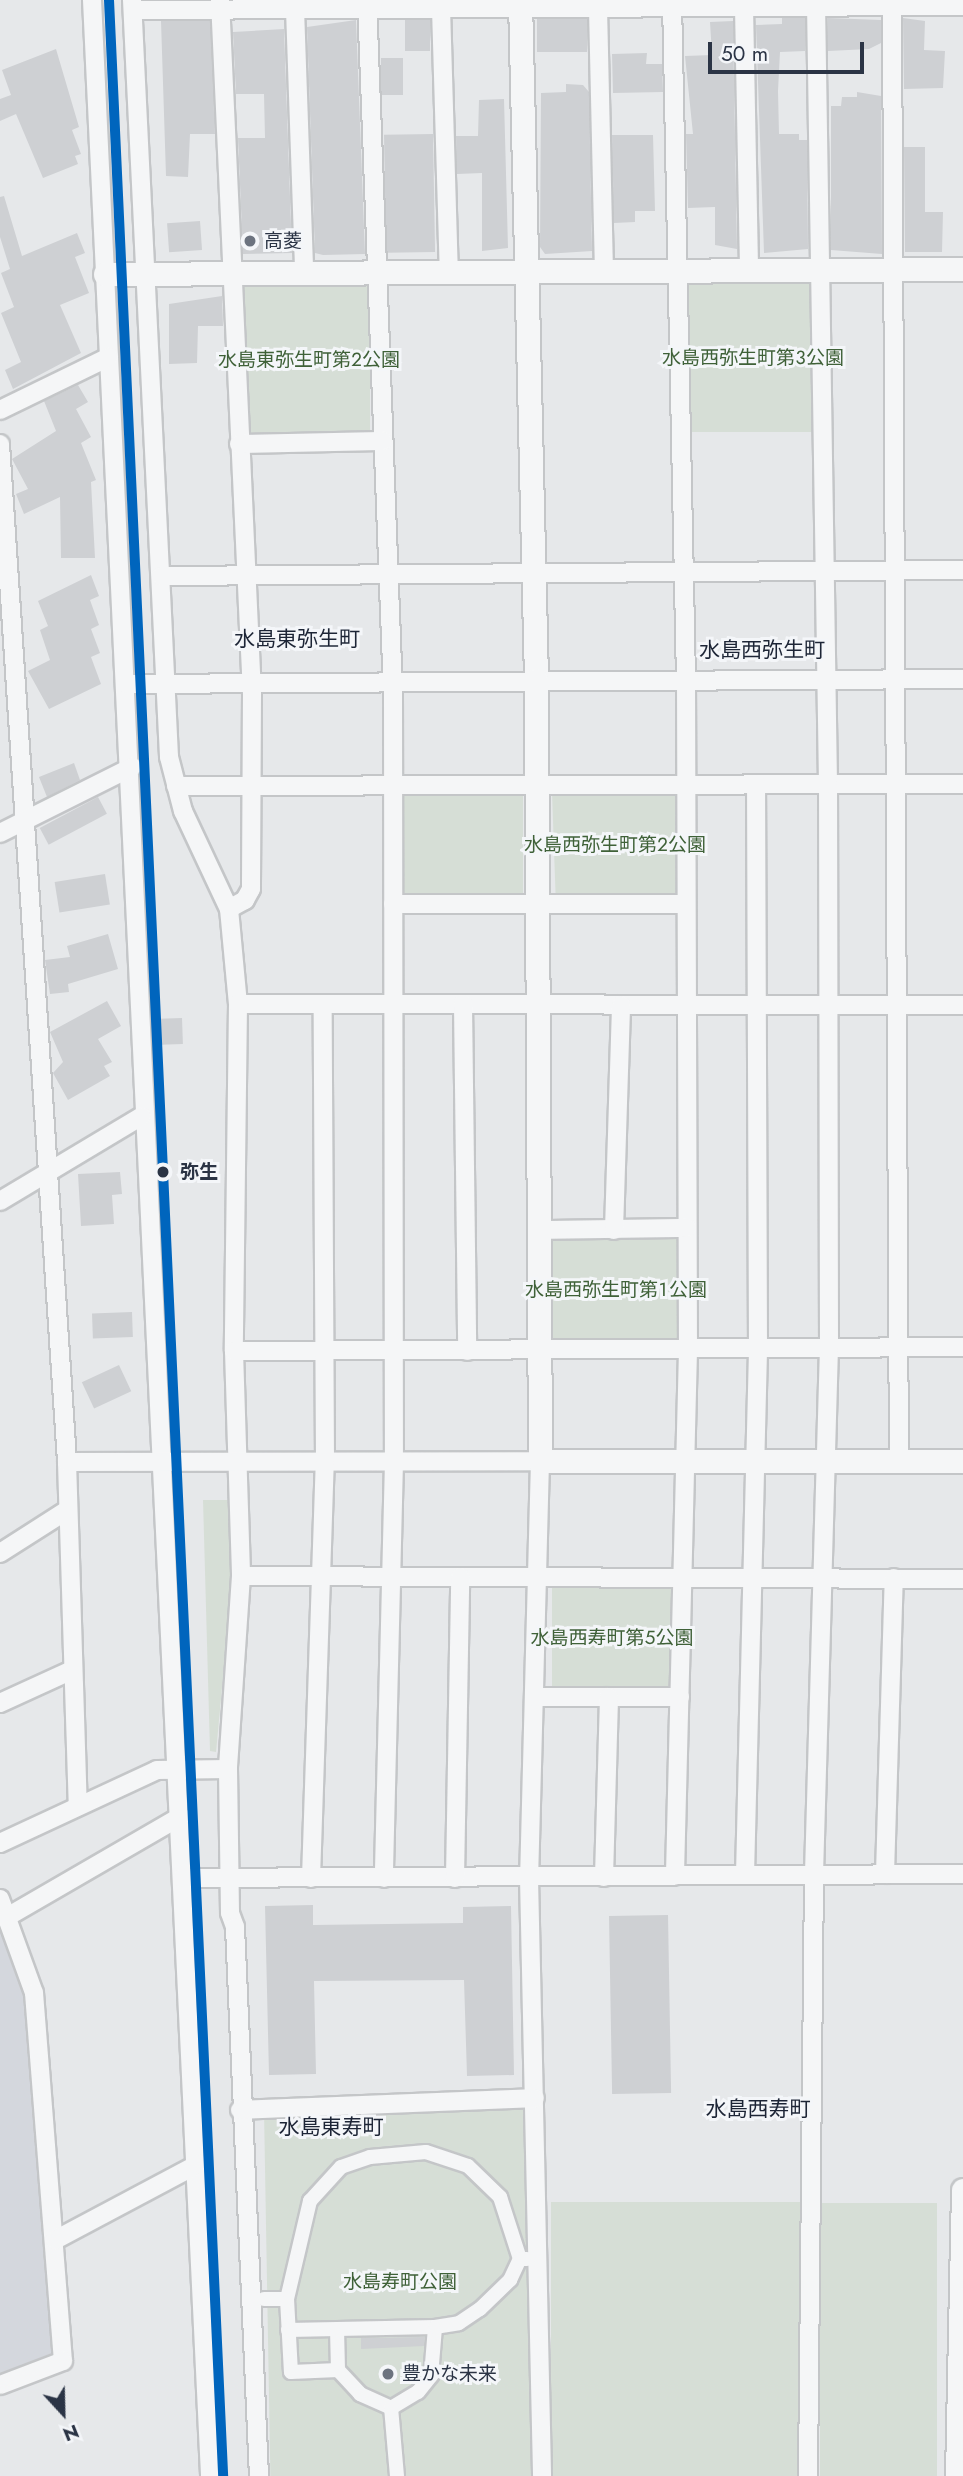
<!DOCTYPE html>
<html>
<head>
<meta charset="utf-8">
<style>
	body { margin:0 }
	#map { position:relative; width:963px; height:2476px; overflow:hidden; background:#e6e8ea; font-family:Jost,"Noto Sans JP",sans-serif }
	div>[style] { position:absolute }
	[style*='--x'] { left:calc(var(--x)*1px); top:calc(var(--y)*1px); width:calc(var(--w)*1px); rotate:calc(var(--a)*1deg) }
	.built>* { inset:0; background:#d4d7dd }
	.green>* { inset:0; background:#d6ded6; transform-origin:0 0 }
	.building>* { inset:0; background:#ced0d3; transform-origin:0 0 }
	.roads { filter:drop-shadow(2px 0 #c4c6c8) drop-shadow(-2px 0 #c4c6c8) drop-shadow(0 2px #c4c6c8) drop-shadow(0 -2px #c4c6c8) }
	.pedestrian>* { height:14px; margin:-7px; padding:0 7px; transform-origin:7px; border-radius:7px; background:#f5f6f7 }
	.minor>* { height:18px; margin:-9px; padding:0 9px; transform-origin:9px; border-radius:9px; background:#f5f6f7 }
	.tertiary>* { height:23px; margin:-11.5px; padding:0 11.5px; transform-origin:11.5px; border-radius:11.5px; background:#f5f6f7 }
	.rail-1>* { height:10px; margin:-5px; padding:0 5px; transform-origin:5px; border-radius:5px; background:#0065bd }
	.dots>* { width:19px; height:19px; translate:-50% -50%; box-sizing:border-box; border:4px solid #f4f6f9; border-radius:50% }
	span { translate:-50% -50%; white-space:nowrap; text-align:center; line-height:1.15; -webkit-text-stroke:6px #f4f6f9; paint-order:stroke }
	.poi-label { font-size:19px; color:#2b3445 }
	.left { translate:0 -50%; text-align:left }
	.park-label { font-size:19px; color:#3f6138 }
	.stop-label { font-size:19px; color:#2b3445; font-weight:700 }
	.neighbourhood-label { font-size:21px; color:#1d2536 }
	.north { position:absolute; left:28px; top:2378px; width:70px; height:70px; -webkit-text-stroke:5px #f4f6f9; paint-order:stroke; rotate:158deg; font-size:19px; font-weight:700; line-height:28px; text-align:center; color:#2b3445 }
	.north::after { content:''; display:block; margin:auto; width:24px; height:32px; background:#2b3445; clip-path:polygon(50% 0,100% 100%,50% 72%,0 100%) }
	.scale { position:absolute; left:708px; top:42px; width:156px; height:32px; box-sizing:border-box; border:4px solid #2b3445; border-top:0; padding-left:9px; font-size:21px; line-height:24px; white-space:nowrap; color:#2b3445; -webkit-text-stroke:5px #f4f6f9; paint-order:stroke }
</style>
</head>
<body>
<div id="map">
	<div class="built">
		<i style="clip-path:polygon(0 1916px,28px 1994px,55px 2357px,0 2378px)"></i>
	</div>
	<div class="green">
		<i style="left:688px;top:283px;width:129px;height:149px"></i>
		<i style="left:243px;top:284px;width:127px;height:150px"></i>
		<i style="left:675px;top:790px;width:107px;height:123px;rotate:88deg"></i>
		<i style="left:402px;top:791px;width:121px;height:104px"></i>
		<i style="left:680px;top:1236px;width:108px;height:127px;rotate:91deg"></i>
		<i style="clip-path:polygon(203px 1500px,230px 1500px,233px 1571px,216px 1752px,210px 1751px)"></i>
		<i style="left:552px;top:1583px;width:125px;height:107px"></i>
		<i style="left:525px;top:2108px;width:368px;height:261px;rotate:89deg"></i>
		<i style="left:551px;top:2202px;width:249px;height:274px"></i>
		<i style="left:820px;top:2203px;width:117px;height:273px"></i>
	</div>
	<div class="building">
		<i style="clip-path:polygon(782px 18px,805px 18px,805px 51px,780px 52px,778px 91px,779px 134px,799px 134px,799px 140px,807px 140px,808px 249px,764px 253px,756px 25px,782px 24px)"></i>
		<i style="clip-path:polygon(828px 18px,881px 20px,881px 43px,869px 49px,828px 51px)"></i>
		<i style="clip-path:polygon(903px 18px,925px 21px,924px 50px,945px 51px,943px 88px,904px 89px)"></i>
		<i style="left:537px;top:19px;width:50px;height:33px"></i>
		<i style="clip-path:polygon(356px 20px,365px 254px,323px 255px,315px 253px,307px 27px)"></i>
		<i style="left:405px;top:20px;width:25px;height:31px"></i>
		<i style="clip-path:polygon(161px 21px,210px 21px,215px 134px,190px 134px,188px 177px,166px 176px)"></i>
		<i style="clip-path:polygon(733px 21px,737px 249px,715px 245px,715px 207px,688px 208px,686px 134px,693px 134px,685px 56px,712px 55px,710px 22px)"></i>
		<i style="clip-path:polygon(284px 29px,292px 253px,243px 254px,238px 138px,265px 138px,264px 94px,236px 94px,233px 32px)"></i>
		<i style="clip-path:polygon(56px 49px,79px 127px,72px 130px,81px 154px,75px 156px,78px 164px,43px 178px,16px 114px,0 121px,0 99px,11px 95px,2px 70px)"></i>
		<i style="clip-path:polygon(647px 53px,646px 64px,662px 64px,663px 92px,613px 93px,612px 54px)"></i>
		<i style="left:381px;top:58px;width:22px;height:37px"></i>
		<i style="clip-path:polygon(566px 84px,583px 85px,589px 92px,592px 251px,545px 254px,540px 247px,541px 93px,566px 92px)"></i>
		<i style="clip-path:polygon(857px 92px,881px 96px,882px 254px,831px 250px,831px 106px,841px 106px,842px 97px,857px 97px)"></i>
		<i style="clip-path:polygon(504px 99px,508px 248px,482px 251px,482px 173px,457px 174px,456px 136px,478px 136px,479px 100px)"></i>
		<i style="left:433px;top:134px;width:118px;height:49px;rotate:89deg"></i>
		<i style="clip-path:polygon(612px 135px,653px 135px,655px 211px,635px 211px,635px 222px,614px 223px)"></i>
		<i style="clip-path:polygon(904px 147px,925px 147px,925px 212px,943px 212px,942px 252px,905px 252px)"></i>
		<i style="clip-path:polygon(4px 196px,22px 256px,77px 233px,85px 253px,75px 257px,89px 293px,60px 305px,81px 353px,13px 389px,5px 370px,21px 362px,1px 313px,14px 307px,1px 273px,10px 269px,0 237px,0 197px)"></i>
		<i style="left:200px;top:221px;width:29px;height:33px;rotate:86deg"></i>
		<i style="clip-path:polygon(222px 296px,223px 326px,198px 326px,197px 363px,169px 364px,169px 304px)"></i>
		<i style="clip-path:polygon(78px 385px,88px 402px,76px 409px,91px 437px,81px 443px,96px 480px,91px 482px,95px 558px,61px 558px,60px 497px,24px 514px,16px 494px,28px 489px,12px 459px,56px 431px,44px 401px)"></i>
		<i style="clip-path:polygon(91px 575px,99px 596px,90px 600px,99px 625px,91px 629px,100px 653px,91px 657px,101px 684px,49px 709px,28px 671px,50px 660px,40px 630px,48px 626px,38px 601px)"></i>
		<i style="clip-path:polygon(74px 763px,80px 780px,47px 797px,39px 777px)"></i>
		<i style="left:98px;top:797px;width:19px;height:66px;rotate:62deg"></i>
		<i style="left:105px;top:874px;width:31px;height:51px;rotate:81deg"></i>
		<i style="clip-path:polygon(108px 934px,118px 969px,68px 984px,69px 992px,50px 994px,45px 960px,70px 957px,67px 946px)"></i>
		<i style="clip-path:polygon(107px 1001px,121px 1026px,98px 1039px,112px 1062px,104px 1066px,110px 1076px,68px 1100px,53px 1073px,63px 1062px,50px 1032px)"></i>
		<i style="left:182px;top:1018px;width:26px;height:30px;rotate:88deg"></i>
		<i style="clip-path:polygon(120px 1172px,122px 1194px,112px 1195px,114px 1224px,81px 1226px,78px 1174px)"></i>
		<i style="left:132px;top:1312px;width:25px;height:40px;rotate:88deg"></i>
		<i style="left:119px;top:1365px;width:29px;height:41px;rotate:65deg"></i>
		<i style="clip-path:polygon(313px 1905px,313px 1925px,463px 1923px,463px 1907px,511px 1906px,514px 2075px,467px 2076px,464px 1980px,314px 1981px,316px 2074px,269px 2075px,265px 1906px)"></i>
		<i style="left:668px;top:1915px;width:178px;height:59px;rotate:89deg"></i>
		<i style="clip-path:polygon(425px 2337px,424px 2346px,361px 2349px,361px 2338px)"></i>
	</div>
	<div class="roads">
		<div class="pedestrian">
			<i style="--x:264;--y:2299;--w:23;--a:0"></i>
			<i style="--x:287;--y:2299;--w:73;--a:86.9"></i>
			<i style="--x:291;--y:2372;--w:47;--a:-2.4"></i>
			<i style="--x:338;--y:2370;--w:33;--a:47"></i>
			<i style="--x:360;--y:2394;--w:34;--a:24"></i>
			<i style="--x:287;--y:2299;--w:101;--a:-76.8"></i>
			<i style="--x:310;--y:2201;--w:46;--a:-47.6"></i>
			<i style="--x:341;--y:2167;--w:31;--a:-19"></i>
			<i style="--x:370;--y:2157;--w:56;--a:-5.1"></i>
			<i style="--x:426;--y:2152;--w:44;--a:18.4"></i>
			<i style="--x:468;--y:2166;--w:45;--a:44.1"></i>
			<i style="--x:500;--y:2197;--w:65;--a:72.1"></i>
			<i style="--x:337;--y:2329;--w:41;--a:88.6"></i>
			<i style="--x:288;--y:2330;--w:147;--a:-1.2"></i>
			<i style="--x:397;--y:2476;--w:68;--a:-95"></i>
			<i style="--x:391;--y:2408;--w:31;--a:-31"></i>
			<i style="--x:418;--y:2392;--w:21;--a:-51"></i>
			<i style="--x:431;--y:2376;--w:49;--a:-85.3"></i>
			<i style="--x:435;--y:2327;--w:24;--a:-9"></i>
			<i style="--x:459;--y:2323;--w:25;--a:-34"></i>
			<i style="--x:480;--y:2309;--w:42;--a:-44"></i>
			<i style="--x:510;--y:2280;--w:23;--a:-65"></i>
			<i style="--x:520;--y:2259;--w:7;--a:0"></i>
		</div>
		<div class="minor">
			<i style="--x:92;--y:0;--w:2479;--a:87.27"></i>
			<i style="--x:132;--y:0;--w:758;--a:87.2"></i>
			<i style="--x:169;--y:757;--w:56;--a:75.5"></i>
			<i style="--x:183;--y:811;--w:108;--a:64.9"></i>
			<i style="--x:229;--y:909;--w:95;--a:84.6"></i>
			<i style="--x:238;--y:1004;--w:347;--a:90.7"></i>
			<i style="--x:234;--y:1351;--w:225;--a:88.2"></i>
			<i style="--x:241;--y:1576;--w:193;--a:93.9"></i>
			<i style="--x:228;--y:1769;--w:144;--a:89.2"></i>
			<i style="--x:230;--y:1913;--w:15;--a:70"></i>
			<i style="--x:235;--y:1927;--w:550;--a:87.5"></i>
			<i style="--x:220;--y:0;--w:695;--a:87.36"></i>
			<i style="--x:252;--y:694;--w:195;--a:90.3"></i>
			<i style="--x:251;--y:889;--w:13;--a:119"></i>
			<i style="--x:245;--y:900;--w:18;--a:151"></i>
			<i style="--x:367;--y:0;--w:691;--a:87.85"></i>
			<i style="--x:393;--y:691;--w:770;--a:89.93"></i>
			<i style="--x:394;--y:1461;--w:417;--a:91.4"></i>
			<i style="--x:672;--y:0;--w:679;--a:88.82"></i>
			<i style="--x:686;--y:679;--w:671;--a:89.83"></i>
			<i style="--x:688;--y:1350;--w:526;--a:91.42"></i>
			<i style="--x:892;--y:0;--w:1461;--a:89.73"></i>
			<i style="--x:744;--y:7;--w:263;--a:88.9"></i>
			<i style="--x:441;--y:8;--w:262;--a:88.3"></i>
			<i style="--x:598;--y:8;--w:262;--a:88.7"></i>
			<i style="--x:295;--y:9;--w:263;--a:88"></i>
			<i style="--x:133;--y:10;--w:830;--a:-0.28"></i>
			<i style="--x:0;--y:410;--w:121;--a:-25.9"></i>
			<i style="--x:0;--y:444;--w:1020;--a:86.23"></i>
			<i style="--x:67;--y:1462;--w:343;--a:88.2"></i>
			<i style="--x:239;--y:444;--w:144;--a:-1.2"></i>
			<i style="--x:161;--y:576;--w:802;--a:-0.43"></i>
			<i style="--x:127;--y:684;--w:836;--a:-0.34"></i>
			<i style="--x:176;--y:786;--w:787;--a:-0.15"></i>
			<i style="--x:0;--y:833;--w:148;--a:-26.6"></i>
			<i style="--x:393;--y:904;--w:293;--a:0"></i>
			<i style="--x:238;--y:1004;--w:725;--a:0.08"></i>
			<i style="--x:463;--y:1004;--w:347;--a:89.3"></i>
			<i style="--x:0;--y:1201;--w:165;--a:-30.9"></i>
			<i style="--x:541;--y:1230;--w:146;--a:-0.8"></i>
			<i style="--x:614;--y:1230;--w:225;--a:-88.2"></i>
			<i style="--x:234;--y:1351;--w:729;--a:-0.31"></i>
			<i style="--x:67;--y:1462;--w:473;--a:-0.1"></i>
			<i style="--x:540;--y:1461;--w:417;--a:91.5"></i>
			<i style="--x:529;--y:1878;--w:598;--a:88.75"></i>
			<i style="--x:0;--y:1553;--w:76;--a:-32.6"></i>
			<i style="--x:241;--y:1576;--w:722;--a:0.24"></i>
			<i style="--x:534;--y:1697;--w:146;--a:0"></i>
			<i style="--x:0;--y:1703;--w:77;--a:-24.6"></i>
			<i style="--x:0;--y:1843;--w:173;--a:-24.9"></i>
			<i style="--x:157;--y:1770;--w:71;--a:-0.8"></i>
			<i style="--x:885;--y:1874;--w:296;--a:-88.3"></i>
			<i style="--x:745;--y:1875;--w:526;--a:-88.58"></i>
			<i style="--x:758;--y:1349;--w:565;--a:-90.2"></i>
			<i style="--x:604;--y:1877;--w:180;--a:-88.4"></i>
			<i style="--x:182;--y:1878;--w:781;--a:-0.29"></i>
			<i style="--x:311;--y:1878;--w:417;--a:-88.1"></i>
			<i style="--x:325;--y:1461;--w:457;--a:-90.3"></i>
			<i style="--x:455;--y:1878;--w:301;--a:-89"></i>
			<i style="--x:0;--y:1899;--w:100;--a:70.1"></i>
			<i style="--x:34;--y:1993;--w:369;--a:85.5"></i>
			<i style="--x:63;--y:2361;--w:67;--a:159.1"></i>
			<i style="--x:7;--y:1917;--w:201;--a:-30.1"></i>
			<i style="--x:240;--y:2110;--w:295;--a:-2.3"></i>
			<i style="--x:55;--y:2240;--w:162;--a:-28"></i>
			<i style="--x:808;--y:2476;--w:602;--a:-89.43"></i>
			<i style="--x:814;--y:1874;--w:526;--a:-88.37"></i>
			<i style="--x:829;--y:1348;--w:564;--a:-90.1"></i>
			<i style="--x:828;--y:784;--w:784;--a:-90.88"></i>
		</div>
		<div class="tertiary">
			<i style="--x:520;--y:0;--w:680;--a:88.65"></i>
			<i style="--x:536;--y:680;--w:781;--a:89.71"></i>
			<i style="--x:540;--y:1461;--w:423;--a:0"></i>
			<i style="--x:105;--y:274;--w:858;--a:-0.33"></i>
			<i style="--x:957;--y:2476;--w:286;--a:-88.8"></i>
		</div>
	</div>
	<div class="rail-1">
		<i style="--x:109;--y:0;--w:2479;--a:87.36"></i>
	</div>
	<div class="dots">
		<i style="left:250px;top:241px;background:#6c737f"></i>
		<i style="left:163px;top:1172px;background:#2b3445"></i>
		<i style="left:388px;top:2374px;background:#6c737f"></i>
	</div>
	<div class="poi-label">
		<span class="left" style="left:264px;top:241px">高菱</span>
		<span class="left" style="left:402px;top:2374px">豊かな未来</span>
	</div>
	<div class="park-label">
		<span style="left:753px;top:358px">水島西弥生町第３公園</span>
		<span style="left:309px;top:360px">水島東弥生町第２公園</span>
		<span style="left:615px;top:845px">水島西弥生町第２公園</span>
		<span style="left:616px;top:1290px">水島西弥生町第１公園</span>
		<span style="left:612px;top:1638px">水島西寿町第５公園</span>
		<span style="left:400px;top:2282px">水島寿町公園</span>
	</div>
	<div class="stop-label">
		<span class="left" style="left:180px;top:1172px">弥生</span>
	</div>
	<div class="neighbourhood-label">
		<span style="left:297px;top:639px">水島東弥生町</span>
		<span style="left:762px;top:650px">水島西弥生町</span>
		<span style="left:758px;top:2109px">水島西寿町</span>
		<span style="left:331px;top:2127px">水島東寿町</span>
	</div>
	<div class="north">N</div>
	<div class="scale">50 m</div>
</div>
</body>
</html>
